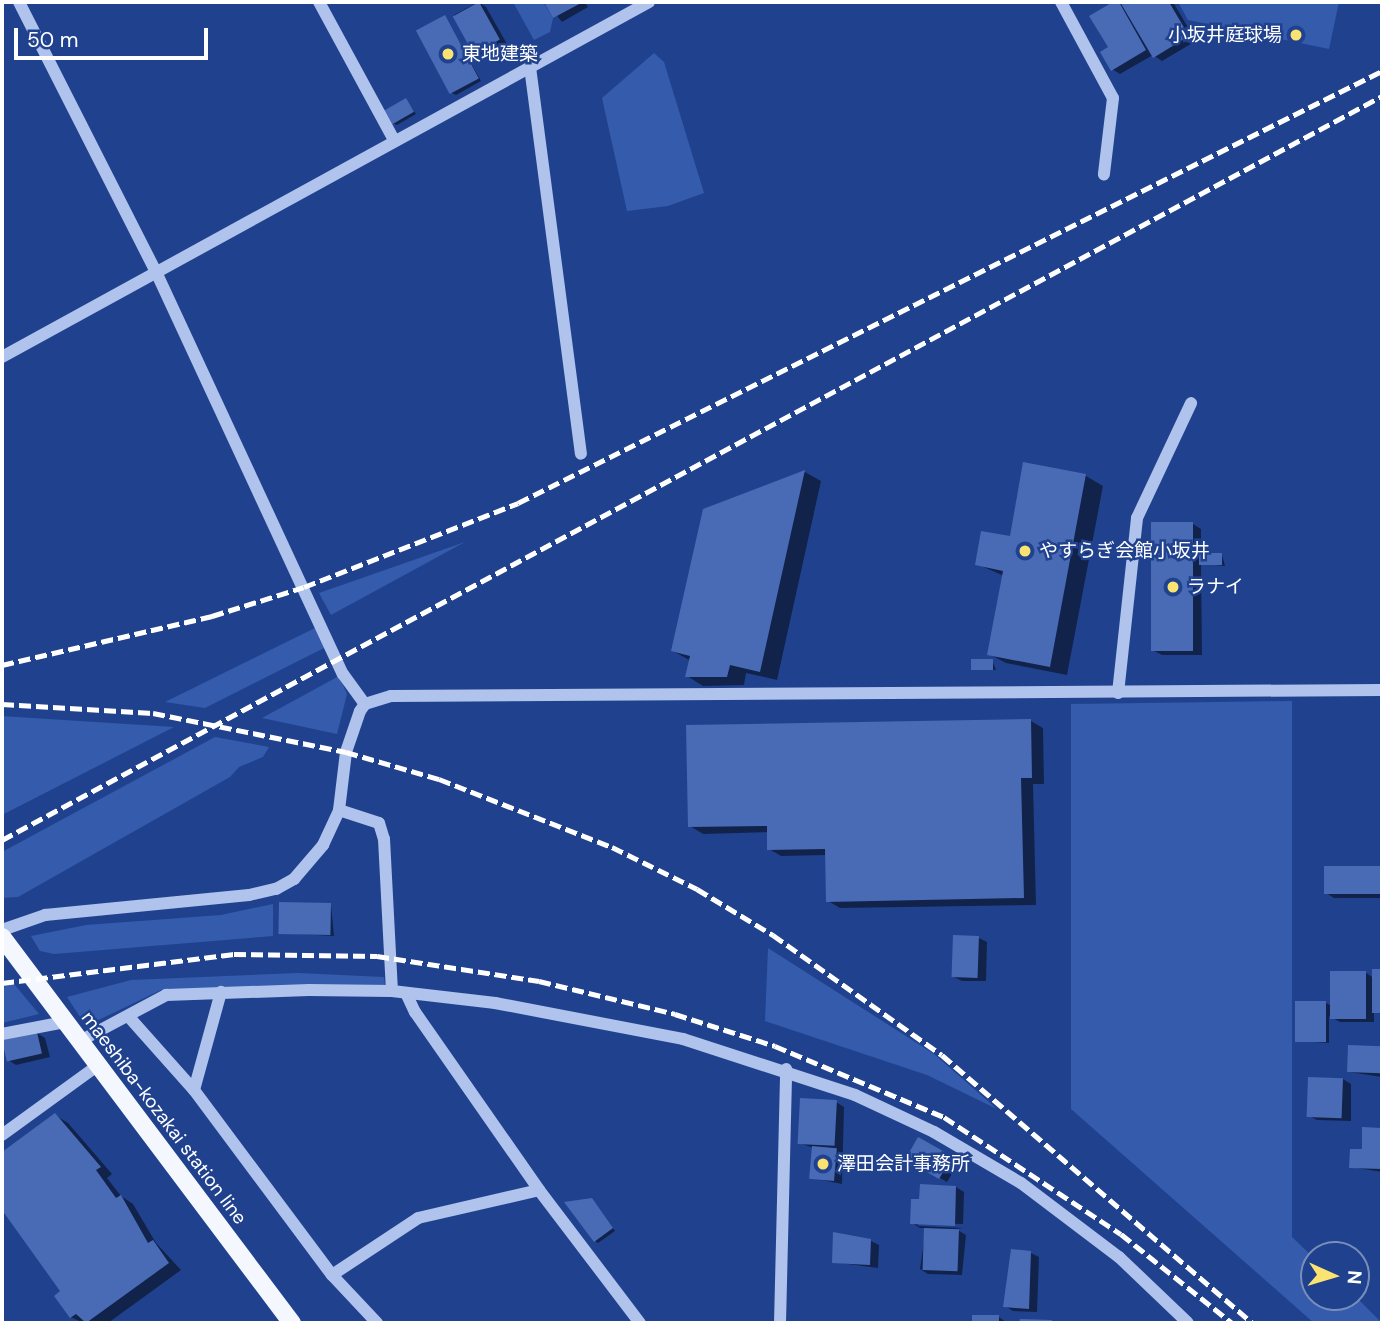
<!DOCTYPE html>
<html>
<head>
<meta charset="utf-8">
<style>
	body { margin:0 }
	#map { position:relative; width:1384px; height:1325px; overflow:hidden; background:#20428e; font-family:"DM Sans","Noto Sans JP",sans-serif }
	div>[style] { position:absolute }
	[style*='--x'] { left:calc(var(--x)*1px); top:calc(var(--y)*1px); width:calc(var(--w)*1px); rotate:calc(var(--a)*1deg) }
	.green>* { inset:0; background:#345bac }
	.shadow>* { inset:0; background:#0007 }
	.building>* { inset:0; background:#496bb6; transform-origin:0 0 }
	.minor>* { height:12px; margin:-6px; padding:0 6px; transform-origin:6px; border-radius:6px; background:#afc3ec }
	.major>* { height:18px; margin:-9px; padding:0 9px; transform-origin:9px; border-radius:9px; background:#f5f7ff }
	.rail>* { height:5px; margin-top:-2.5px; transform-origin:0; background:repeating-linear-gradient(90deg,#fff 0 12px,transparent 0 17px) }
	.dots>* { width:19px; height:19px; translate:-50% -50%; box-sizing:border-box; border:4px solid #20428e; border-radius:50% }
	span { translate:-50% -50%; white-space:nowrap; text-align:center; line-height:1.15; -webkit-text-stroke:5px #20428e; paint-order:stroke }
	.poi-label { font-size:19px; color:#fff }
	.right { translate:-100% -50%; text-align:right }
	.left { translate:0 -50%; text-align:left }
	.street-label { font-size:19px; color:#fff }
	.frame { position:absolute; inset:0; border:4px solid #fff; pointer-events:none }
	.north { position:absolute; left:1300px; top:1241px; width:70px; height:70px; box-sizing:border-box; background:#20428e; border:2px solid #798ebb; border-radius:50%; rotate:94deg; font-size:19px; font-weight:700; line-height:28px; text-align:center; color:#fff }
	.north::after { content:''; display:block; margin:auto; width:24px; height:32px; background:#fae370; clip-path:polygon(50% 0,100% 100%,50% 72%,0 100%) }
	.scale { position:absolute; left:14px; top:28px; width:194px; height:32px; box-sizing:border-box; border:4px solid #fff; border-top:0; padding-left:9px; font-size:21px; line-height:24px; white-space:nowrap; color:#fff; -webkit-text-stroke:5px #20428e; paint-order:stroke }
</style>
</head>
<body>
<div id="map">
	<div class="green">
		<i style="clip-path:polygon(513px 2px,543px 2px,553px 18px,550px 32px,534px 40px)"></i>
		<i style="clip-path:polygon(1178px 2px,1339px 2px,1329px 49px,1188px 20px)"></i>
		<i style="clip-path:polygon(654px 53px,664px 62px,704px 193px,668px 206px,627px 211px,602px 98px)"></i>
		<i style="clip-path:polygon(465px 542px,331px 615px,319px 593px)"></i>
		<i style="clip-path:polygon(319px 626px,328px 646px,205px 708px,165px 702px)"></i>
		<i style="clip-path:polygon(339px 676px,347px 694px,337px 734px,262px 718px)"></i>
		<i style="clip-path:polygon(1292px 701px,1292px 1237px,1314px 1258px,1314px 1297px,1356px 1297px,1382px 1323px,1314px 1323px,1071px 1109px,1071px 704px)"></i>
		<i style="clip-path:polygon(2px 716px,48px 719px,174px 727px,2px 815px)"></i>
		<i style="clip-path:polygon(215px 737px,269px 747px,263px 757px,239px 767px,230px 777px,18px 897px,2px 898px,2px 852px)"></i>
		<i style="clip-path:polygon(273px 904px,273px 936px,54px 954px,40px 951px,31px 936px,86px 925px,221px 915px)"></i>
		<i style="clip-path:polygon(768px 948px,934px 1054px,997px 1109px,927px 1075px,765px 1021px)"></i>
		<i style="clip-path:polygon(298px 973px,384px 977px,385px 986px,161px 990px,86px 1026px,67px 997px,131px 980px)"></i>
		<i style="clip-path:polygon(14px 984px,39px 1014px,2px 1023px,2px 987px)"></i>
	</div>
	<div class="shadow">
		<i style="clip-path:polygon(478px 2px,486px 7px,507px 44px,483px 57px,475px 53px,454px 15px)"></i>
		<i style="clip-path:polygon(546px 2px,585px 2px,588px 7px,562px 22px)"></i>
		<i style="clip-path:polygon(1116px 2px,1173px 2px,1196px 41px,1162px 61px,1153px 55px,1120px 74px,1112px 69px,1110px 48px,1092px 16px)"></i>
		<i style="clip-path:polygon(445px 17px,481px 81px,456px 95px,452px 93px)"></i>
		<i style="clip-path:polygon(406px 100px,416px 114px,397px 125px,393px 123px)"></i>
		<i style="clip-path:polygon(1025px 464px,1086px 476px,1103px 486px,1067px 675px,1006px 663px,989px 654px,1004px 576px,977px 564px,1011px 538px)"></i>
		<i style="clip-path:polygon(805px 472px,821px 481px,777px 680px,746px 673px,744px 685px,703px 686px,687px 676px,691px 661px,673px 651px,705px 510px)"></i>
		<i style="clip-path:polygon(1193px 524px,1201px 529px,1201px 555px,1222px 555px,1225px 566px,1201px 564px,1202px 655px,1162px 655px,1154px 651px)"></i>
		<i style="clip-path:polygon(992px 660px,996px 670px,973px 669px)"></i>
		<i style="clip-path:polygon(1031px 721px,1043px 728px,1044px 784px,1033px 784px,1036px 905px,840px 908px,828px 901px,827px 855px,781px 856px,769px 849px,769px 832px,703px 834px,690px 826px)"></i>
		<i style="clip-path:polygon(1382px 867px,1382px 898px,1334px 898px,1326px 893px,1326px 868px)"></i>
		<i style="clip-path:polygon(331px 905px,334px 936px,280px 933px)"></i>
		<i style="clip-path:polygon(979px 938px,987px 942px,986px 981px,962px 981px,954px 977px)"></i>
		<i style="clip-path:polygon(1374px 971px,1382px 971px,1382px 1014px,1374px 1012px,1374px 1022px,1340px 1022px,1329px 1016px,1329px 1043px,1297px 1041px,1326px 1003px,1332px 1006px,1366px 973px,1374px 978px)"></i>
		<i style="clip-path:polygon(37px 1033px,45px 1038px,50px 1057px,16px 1065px,8px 1060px)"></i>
		<i style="clip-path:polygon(1350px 1047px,1382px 1048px,1382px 1077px,1349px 1072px)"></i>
		<i style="clip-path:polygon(1343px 1079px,1351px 1084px,1351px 1121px,1317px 1120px,1309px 1116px)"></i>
		<i style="clip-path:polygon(836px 1102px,844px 1107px,842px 1184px,812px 1178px,814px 1148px,799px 1143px)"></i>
		<i style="clip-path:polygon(55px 1115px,68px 1123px,112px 1174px,107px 1178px,121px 1196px,133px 1204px,156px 1243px,181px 1270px,108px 1323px,83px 1323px,71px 1317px,63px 1292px,2px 1207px,2px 1154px)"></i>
		<i style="clip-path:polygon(1364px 1129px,1382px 1129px,1382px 1172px,1351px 1167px,1363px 1151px)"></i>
		<i style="clip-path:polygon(919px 1139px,959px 1162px,947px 1182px,926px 1170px,924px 1174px,908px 1159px)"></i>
		<i style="clip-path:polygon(956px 1187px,964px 1192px,963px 1224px,918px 1223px,918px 1226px,963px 1228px,956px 1229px,966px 1235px,962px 1275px,928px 1274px,920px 1269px,926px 1228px,920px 1228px,912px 1223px,921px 1201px)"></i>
		<i style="clip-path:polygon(591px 1200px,615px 1231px,598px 1243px,595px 1241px)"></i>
		<i style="clip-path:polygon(871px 1241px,879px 1245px,878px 1268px,833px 1262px)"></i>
		<i style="clip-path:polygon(1031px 1253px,1039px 1257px,1037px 1312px,1013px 1311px,1005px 1306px)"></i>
		<i style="clip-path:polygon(974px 1317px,999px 1317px,1007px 1323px,974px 1323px)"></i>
	</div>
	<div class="building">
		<i style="left:479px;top:2px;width:43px;height:30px;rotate:61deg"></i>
		<i style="clip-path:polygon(544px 2px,583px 2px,553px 18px)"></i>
		<i style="clip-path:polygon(1113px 2px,1119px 2px,1146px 50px,1111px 71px,1100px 52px,1108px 47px,1089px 16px)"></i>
		<i style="clip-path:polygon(1120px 2px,1169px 2px,1189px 36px,1153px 58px)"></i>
		<i style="left:445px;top:15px;width:72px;height:33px;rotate:62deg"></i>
		<i style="left:406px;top:98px;width:16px;height:25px;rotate:60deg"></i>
		<i style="clip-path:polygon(1023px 462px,1086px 474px,1050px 667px,987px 655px,1003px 571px,975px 565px,981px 531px,1010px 536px)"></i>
		<i style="clip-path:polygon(805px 470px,760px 672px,730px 665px,727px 677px,685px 677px,690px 656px,671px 651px,703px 509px)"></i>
		<i style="left:1193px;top:522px;width:129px;height:42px;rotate:90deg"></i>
		<i style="left:1199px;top:553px;width:23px;height:12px"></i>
		<i style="left:971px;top:659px;width:22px;height:11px"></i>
		<i style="clip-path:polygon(1031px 719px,1032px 778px,1021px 778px,1024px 898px,826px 902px,825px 849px,767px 850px,767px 826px,688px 827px,686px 725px)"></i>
		<i style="left:1324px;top:866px;width:58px;height:28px"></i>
		<i style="left:279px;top:902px;width:52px;height:32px;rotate:1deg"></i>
		<i style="left:953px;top:935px;width:26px;height:42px;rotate:2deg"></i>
		<i style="left:1372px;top:969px;width:10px;height:44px"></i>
		<i style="left:1330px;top:971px;width:36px;height:48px"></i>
		<i style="left:1295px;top:1001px;width:31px;height:41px"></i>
		<i style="left:37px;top:1032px;width:22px;height:36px;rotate:77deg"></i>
		<i style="left:1348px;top:1045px;width:34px;height:27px;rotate:2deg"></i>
		<i style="left:1308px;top:1077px;width:35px;height:40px;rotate:2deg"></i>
		<i style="left:800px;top:1098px;width:37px;height:46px;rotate:3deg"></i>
		<i style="clip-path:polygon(55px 1113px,101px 1167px,96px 1170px,116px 1198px,121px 1195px,148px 1243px,153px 1240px,169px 1263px,86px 1323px,76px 1314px,70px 1318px,54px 1296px,60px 1291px,2px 1210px,2px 1152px)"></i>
		<i style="clip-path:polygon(1362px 1127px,1382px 1128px,1382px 1169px,1349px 1168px,1350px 1149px,1362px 1149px)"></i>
		<i style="clip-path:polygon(918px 1137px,952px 1156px,939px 1179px,918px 1167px,916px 1171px,905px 1160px)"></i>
		<i style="left:812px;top:1146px;width:25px;height:33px;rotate:5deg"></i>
		<i style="clip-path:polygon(920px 1184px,956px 1186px,955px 1226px,910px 1224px,911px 1199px,919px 1199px)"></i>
		<i style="clip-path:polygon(592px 1198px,613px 1228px,594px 1242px,564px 1202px)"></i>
		<i style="left:924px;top:1228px;width:35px;height:42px;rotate:2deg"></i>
		<i style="clip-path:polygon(833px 1232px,871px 1239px,870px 1265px,832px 1263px)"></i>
		<i style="clip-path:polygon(1011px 1249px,1031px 1251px,1029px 1309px,1003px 1307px)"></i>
		<i style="left:972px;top:1315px;width:27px;height:8px"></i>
		<i style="clip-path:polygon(1020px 1319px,1052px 1320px,1052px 1323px,1019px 1323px)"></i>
	</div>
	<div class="minor">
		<i style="--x:19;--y:2;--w:305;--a:63.1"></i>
		<i style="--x:157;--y:274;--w:441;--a:65.1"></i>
		<i style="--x:343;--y:674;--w:37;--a:54"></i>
		<i style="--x:319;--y:2;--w:157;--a:61.5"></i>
		<i style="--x:1061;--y:2;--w:109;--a:61.6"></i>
		<i style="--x:1113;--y:98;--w:77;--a:96.8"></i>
		<i style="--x:530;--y:67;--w:390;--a:82.5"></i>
		<i style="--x:2;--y:357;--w:738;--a:-28.75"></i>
		<i style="--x:1118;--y:693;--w:176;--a:-83.8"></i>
		<i style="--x:1137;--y:518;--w:127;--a:-64.8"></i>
		<i style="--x:339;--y:810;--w:42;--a:18"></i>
		<i style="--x:379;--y:823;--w:17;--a:73"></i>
		<i style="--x:384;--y:839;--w:152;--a:87"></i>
		<i style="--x:2;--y:930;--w:46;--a:-19.2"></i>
		<i style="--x:45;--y:915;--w:205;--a:-5.6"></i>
		<i style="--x:249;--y:895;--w:28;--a:-13"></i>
		<i style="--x:276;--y:889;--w:21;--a:-29"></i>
		<i style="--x:294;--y:879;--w:45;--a:-49.5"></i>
		<i style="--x:323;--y:845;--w:38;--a:-65"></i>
		<i style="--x:339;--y:810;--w:58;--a:-83.1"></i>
		<i style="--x:346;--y:752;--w:43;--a:-71.1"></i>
		<i style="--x:360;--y:711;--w:9;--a:-54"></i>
		<i style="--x:365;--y:704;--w:27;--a:-17"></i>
		<i style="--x:391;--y:696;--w:991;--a:-0.35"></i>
		<i style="--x:406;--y:993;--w:21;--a:65"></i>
		<i style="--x:415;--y:1012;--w:217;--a:55.1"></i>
		<i style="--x:539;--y:1190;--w:167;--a:52.8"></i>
		<i style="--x:129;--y:1017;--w:98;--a:48.3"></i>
		<i style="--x:194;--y:1090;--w:231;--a:53.3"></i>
		<i style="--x:332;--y:1275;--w:66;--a:46.8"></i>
		<i style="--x:2;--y:1034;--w:64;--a:-10.8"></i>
		<i style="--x:80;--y:1041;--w:98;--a:-28.1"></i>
		<i style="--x:166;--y:995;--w:143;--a:-2"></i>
		<i style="--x:309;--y:990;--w:83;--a:0.7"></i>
		<i style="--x:392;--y:991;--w:104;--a:6.6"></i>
		<i style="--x:495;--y:1003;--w:191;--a:10.8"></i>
		<i style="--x:683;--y:1039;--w:181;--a:18"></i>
		<i style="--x:855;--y:1095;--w:87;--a:25.1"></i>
		<i style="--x:934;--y:1132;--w:101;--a:30.4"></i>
		<i style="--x:1021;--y:1183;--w:123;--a:37.1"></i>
		<i style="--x:1119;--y:1257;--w:95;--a:43.7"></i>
		<i style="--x:194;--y:1090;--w:102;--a:-74.6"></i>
		<i style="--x:2;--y:1135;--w:117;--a:-36"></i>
		<i style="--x:332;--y:1275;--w:103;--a:-33.5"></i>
		<i style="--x:418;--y:1218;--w:124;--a:-13"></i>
		<i style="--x:780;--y:1323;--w:254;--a:-88.6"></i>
	</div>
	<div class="major">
		<i style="--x:2;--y:937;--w:483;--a:53.1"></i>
	</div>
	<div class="rail">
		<i style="--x:2;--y:665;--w:216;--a:-13.1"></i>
		<i style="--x:212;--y:616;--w:96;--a:-17.5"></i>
		<i style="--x:304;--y:587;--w:230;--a:-21.4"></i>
		<i style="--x:518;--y:503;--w:966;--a:-26.57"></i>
		<i style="--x:2;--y:704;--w:151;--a:3.4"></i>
		<i style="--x:153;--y:713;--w:197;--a:11.4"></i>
		<i style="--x:346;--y:752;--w:97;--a:16.2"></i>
		<i style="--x:439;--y:779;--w:186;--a:21.5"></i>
		<i style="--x:612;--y:847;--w:95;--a:26.3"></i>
		<i style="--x:697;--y:889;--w:89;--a:31.2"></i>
		<i style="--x:773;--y:935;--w:207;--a:35.4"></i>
		<i style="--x:942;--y:1055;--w:410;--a:40.8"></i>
		<i style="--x:2;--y:840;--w:1568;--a:-28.33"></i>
		<i style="--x:2;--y:983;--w:234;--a:-7.1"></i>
		<i style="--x:234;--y:954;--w:143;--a:0.8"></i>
		<i style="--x:377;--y:956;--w:164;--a:8.8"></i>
		<i style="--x:539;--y:981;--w:140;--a:13.6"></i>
		<i style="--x:675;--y:1014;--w:105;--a:17.7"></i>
		<i style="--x:775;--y:1046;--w:183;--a:22.8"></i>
		<i style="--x:944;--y:1117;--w:212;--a:33.5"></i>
		<i style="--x:1121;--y:1234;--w:142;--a:38.7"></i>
	</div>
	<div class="dots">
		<i style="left:1296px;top:35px;background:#fae370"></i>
		<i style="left:448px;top:54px;background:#fae370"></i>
		<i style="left:1025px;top:551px;background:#fae370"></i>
		<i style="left:1173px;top:587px;background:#fae370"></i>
		<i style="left:823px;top:1164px;background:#fae370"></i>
	</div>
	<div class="poi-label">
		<span class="right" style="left:1282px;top:35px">小坂井庭球場</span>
		<span class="left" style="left:462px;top:54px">東地建築</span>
		<span class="left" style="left:1039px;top:551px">やすらぎ会館小坂井</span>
		<span class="left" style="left:1187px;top:587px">ラナイ</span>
		<span class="left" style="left:837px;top:1164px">澤田会計事務所</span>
	</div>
	<div class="street-label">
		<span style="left:164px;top:1118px;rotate:53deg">maeshiba-kozakai station line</span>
	</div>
	<div class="frame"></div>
	<div class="north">N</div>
	<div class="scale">50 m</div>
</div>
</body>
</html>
